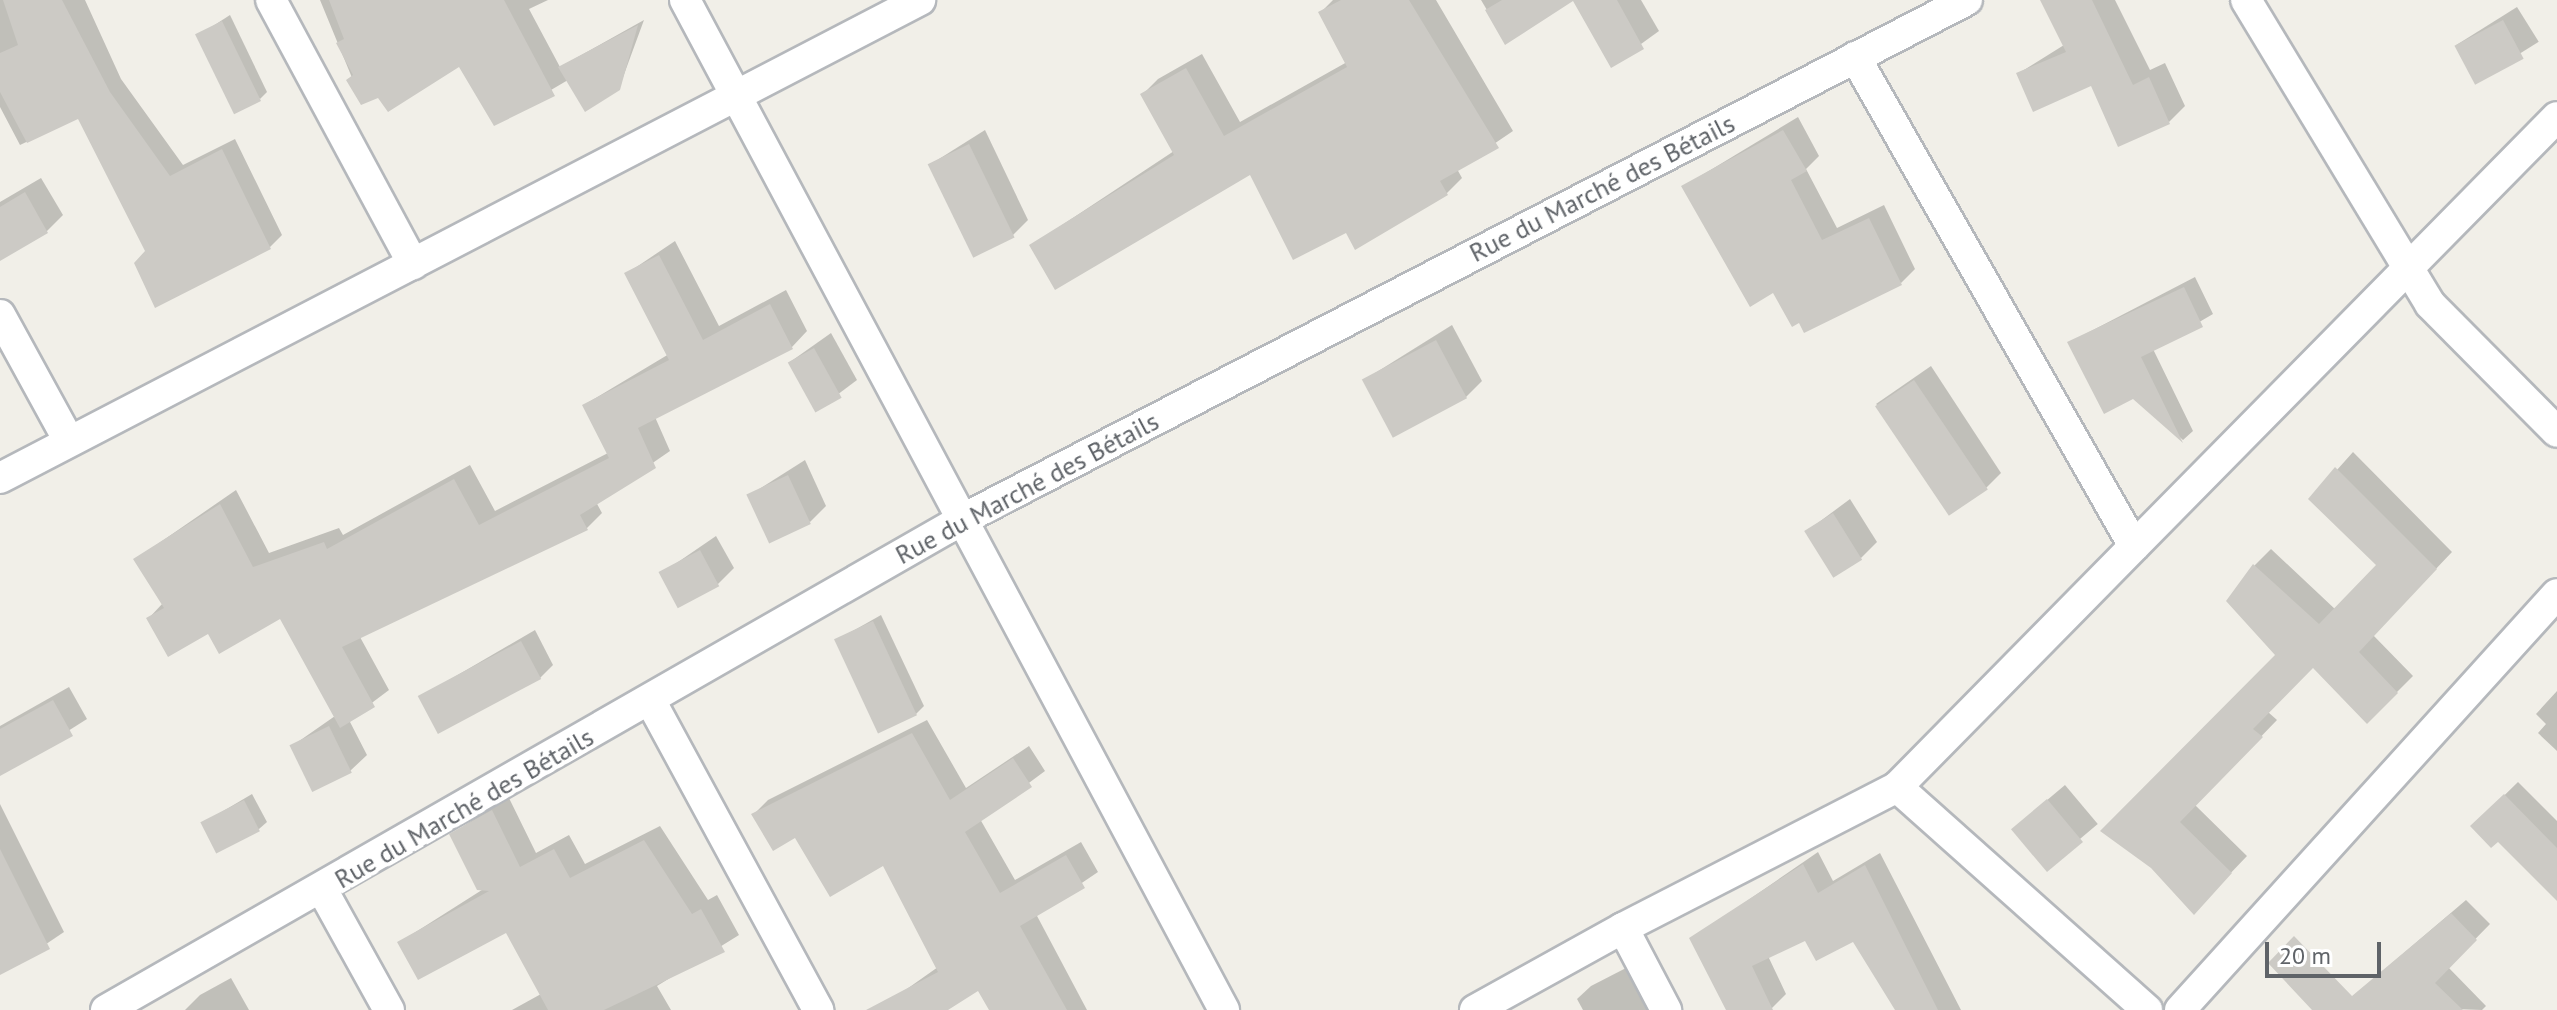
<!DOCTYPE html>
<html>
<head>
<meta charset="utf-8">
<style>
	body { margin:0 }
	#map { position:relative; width:2557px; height:1010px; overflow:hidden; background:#f1efe8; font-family:"PT Sans",sans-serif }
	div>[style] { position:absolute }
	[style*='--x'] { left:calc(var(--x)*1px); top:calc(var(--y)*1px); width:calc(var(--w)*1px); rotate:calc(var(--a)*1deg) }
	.shadow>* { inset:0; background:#0003; transform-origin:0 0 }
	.building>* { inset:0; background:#cccac5; transform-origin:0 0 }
	.roads { filter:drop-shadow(2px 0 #b5b8bc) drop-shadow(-2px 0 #b5b8bc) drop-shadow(0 2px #b5b8bc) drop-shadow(0 -2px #b5b8bc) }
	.minor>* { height:30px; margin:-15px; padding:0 15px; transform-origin:15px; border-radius:15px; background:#fff }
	span { translate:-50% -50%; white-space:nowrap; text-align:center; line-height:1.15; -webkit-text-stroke:8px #fff; paint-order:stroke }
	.street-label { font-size:26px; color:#5f6368 }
	.scale { position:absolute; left:2265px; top:942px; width:116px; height:36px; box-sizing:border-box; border:4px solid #5f6368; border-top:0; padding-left:10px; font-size:24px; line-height:28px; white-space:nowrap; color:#5f6368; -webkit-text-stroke:6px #fff; paint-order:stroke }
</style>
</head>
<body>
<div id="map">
	<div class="shadow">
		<i style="clip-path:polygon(0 0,85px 0,121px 79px,183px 165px,235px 139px,282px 235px,270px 247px,148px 252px,79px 117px,20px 145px,0 107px)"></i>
		<i style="clip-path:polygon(320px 0,548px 0,529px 9px,560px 67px,644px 20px,619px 88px,568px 80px,495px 123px,460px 65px,362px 102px)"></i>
		<i style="clip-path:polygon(1333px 0,1436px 0,1513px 131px,1457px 169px,1462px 178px,1446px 194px,1346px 230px,1251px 172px,1032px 245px,1174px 151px,1143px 94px,1158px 79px,1202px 54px,1240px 122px,1347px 62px,1321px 12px)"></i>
		<i style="clip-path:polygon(1481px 0,1562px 0,1506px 42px)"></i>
		<i style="clip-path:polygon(1583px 0,1641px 0,1659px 31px,1612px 65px)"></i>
		<i style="clip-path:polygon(2050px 0,2115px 0,2150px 70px,2165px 63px,2185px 106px,2169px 122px,2092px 84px,2019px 73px,2064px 45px)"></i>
		<i style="left:2517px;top:7px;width:41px;height:72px;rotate:58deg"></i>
		<i style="clip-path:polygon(230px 15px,267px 92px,260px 99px,199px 35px)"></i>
		<i style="clip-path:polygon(1798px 117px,1819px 156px,1806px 169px,1837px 228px,1884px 205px,1915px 269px,1901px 283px,1684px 186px)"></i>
		<i style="clip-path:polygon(985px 130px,1028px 220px,1012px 236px,931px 164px)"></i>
		<i style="clip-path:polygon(41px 178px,63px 215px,47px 231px,0 244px,0 202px)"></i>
		<i style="clip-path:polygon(675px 241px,719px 326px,786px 290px,807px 331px,792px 347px,655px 417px,670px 451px,596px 502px,602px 513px,586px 529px,360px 637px,389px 690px,349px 720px,367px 755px,350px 771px,292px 746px,335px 716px,280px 616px,209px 631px,148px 619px,163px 603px,136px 559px,236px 490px,269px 553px,339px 528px,343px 535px,470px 465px,495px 511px,608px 453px,584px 405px,669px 354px,626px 274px)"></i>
		<i style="clip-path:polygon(2195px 277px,2213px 314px,2153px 349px,2193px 431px,2183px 440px,2070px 342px)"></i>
		<i style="clip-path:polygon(1452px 325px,1482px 381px,1466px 397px,1364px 380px)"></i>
		<i style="clip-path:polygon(831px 333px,857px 380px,817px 410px,790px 362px)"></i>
		<i style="clip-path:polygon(1931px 366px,2001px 473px,1985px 489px,1876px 404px)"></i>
		<i style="clip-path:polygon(2353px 452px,2452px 552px,2373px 635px,2413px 676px,2367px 722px,2313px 665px,2268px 712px,2277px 720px,2195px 805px,2247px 856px,2226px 878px,2153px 867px,2278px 655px,2228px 601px,2255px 565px,2271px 549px,2336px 610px,2379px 565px,2311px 499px)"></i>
		<i style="clip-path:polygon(805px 460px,826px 506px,810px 522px,750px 495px)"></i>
		<i style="clip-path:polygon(1850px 499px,1877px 542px,1861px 558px,1807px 531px)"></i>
		<i style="clip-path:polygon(716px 536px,734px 568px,718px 584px,662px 573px)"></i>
		<i style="clip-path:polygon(881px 615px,924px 706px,916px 714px,837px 640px)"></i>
		<i style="clip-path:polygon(535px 630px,553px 665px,540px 678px,420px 697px)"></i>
		<i style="clip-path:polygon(69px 687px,87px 719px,0 774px,0 726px)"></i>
		<i style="clip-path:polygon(2557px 691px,2557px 751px,2538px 733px,2546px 724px,2536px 714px)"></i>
		<i style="clip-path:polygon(927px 720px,966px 788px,1029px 746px,1045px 771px,980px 819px,1015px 880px,1081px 842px,1098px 872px,1036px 914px,1087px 1010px,992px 1010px,979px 988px,945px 1010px,916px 1010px,904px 991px,938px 967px,884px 863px,754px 814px,768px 800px)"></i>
		<i style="clip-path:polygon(2518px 782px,2557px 821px,2557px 895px,2498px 839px,2473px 826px)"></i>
		<i style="left:2065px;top:785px;width:51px;height:68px;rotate:50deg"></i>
		<i style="clip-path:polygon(252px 794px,267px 822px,259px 829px,203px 823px)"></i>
		<i style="clip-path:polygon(508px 796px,536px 853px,569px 835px,585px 864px,660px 826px,708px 900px,717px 895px,739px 935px,657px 986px,671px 1010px,512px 1010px,541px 994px,507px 930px,400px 942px,485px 888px,452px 834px)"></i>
		<i style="clip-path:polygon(0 804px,64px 932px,15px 965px,0 935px)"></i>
		<i style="clip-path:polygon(1818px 852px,1833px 881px,1880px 853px,1961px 1010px,1896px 1010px,1854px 939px,1806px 938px,1768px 956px,1786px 994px,1772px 1008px,1732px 1010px,1692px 939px)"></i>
		<i style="clip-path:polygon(2466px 900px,2490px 924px,2448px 967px,2486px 1006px,2482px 1010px,2343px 1005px)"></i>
		<i style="clip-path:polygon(1626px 968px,1647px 1010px,1583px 1010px,1577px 999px,1591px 986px)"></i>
		<i style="clip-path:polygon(231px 978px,249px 1010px,185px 1010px,200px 995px)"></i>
	</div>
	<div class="building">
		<i style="clip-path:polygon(3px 0,62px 0,110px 92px,170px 176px,222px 149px,271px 249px,155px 308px,134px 263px,145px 251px,78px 119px,27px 143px,0 92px,0 53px,18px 45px)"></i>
		<i style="clip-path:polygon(329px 0,504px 0,555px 96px,494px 126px,459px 67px,388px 112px,378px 98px,361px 105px,346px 80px,353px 75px,336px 43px,344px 39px)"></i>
		<i style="clip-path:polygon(1341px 0,1409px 0,1499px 148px,1440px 181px,1448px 195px,1355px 250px,1346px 233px,1293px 260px,1250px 175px,1055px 290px,1029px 245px,1174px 155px,1140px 94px,1186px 68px,1224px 136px,1347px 67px,1318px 12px)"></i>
		<i style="clip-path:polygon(1502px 0,1617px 0,1644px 49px,1611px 68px,1573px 1px,1505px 45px,1485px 10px)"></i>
		<i style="clip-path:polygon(2040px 0,2092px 0,2133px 85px,2149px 77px,2170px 124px,2118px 147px,2091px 86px,2033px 112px,2016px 73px,2066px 52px)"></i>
		<i style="left:2503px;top:20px;width:44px;height:55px;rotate:62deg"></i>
		<i style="left:222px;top:21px;width:89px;height:30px;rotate:64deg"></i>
		<i style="clip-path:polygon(638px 25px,620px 90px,585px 112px,558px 67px)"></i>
		<i style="clip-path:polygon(1783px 130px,1807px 171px,1791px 180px,1822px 240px,1869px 218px,1902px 285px,1804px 333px,1799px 323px,1792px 327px,1773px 293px,1750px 307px,1681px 186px)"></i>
		<i style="left:969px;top:144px;width:104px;height:46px;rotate:64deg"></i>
		<i style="clip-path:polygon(25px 192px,48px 233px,0 261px,0 207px)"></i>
		<i style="clip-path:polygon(659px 255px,703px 340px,770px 304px,793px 349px,638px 428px,656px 468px,580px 515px,588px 530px,342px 647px,375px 707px,340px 728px,280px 619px,219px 654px,208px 634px,168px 657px,146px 618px,164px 608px,133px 559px,220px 504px,253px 567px,324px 542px,327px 549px,454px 479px,479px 525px,609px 458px,582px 405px,669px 360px,624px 273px)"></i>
		<i style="clip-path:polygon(2184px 287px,2203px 327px,2141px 357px,2183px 443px,2133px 399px,2104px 414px,2067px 342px)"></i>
		<i style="left:1436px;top:340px;width:66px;height:84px;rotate:62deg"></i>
		<i style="left:814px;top:348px;width:57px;height:30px;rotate:61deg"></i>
		<i style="left:1914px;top:380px;width:132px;height:47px;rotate:56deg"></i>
		<i style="clip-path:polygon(2335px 467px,2437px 569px,2359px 652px,2398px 693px,2367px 724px,2313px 668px,2253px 729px,2263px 737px,2180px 822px,2232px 873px,2194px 915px,2151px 868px,2100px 831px,2275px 655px,2226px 601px,2253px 564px,2319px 624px,2376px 565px,2308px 499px)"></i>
		<i style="left:788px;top:475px;width:54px;height:46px;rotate:65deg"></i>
		<i style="left:1833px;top:513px;width:55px;height:34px;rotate:58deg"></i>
		<i style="left:700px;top:550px;width:41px;height:47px;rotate:62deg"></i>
		<i style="left:873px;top:621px;width:104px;height:43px;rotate:65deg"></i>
		<i style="left:521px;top:641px;width:43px;height:117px;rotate:62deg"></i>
		<i style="clip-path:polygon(53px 700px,73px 736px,0 776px,0 729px)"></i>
		<i style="left:329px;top:726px;width:52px;height:44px;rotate:64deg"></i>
		<i style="clip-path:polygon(912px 733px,950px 800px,1013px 758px,1032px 787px,965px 832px,1000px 893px,1066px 855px,1085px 888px,1020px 926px,1067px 1010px,989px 1010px,978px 991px,948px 1010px,866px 1010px,938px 972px,883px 866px,830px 897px,795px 838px,773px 851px,751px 814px)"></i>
		<i style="clip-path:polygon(2504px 794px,2557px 848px,2557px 901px,2498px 842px,2491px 848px,2470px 826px)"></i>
		<i style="left:2047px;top:799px;width:56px;height:47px;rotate:50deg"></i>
		<i style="left:244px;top:800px;width:35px;height:49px;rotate:63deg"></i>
		<i style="clip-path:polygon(492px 810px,520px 867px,554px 849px,570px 878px,644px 840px,692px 914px,701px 909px,725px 952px,604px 1010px,548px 1010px,506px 933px,418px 980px,397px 942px,489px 891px,477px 890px,449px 834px)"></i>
		<i style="clip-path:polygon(0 849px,50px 949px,0 975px)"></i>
		<i style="clip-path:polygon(1803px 864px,1818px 893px,1865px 865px,1938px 1010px,1895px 1010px,1853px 942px,1816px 961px,1805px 941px,1752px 966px,1773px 1010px,1726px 1010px,1689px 938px)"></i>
		<i style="clip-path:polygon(2451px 913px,2477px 940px,2435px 983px,2463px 1010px,2312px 1010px,2268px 963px,2294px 936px,2352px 996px)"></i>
	</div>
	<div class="roads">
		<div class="minor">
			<i style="--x:271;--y:0;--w:300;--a:61.7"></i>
			<i style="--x:685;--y:0;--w:1145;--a:61.91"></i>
			<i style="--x:2246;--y:0;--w:355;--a:58.8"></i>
			<i style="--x:2430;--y:304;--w:180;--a:45.2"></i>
			<i style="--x:1855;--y:57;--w:563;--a:60.29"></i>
			<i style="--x:0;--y:315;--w:144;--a:61.3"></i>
			<i style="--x:0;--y:478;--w:1037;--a:-27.45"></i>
			<i style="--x:650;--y:700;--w:353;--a:61.5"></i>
			<i style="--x:1897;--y:787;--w:335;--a:41.7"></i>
			<i style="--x:323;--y:891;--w:136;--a:61"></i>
			<i style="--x:1623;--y:928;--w:308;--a:-27.2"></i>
			<i style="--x:1897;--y:787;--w:940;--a:-45.43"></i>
			<i style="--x:106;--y:1010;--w:990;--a:-29.8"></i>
			<i style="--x:965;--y:518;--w:1128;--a:-27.34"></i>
			<i style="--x:1475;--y:1010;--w:169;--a:-29"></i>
			<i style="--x:1623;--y:928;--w:93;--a:62.3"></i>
			<i style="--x:2180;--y:1010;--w:561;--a:-47.82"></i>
		</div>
	</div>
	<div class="street-label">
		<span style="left:1602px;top:188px;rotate:-27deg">Rue du Marché des Bétails</span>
		<span style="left:1027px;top:488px;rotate:-28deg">Rue du Marché des Bétails</span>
		<span style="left:464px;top:808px;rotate:-30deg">Rue du Marché des Bétails</span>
	</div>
	<div class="scale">20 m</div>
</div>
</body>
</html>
